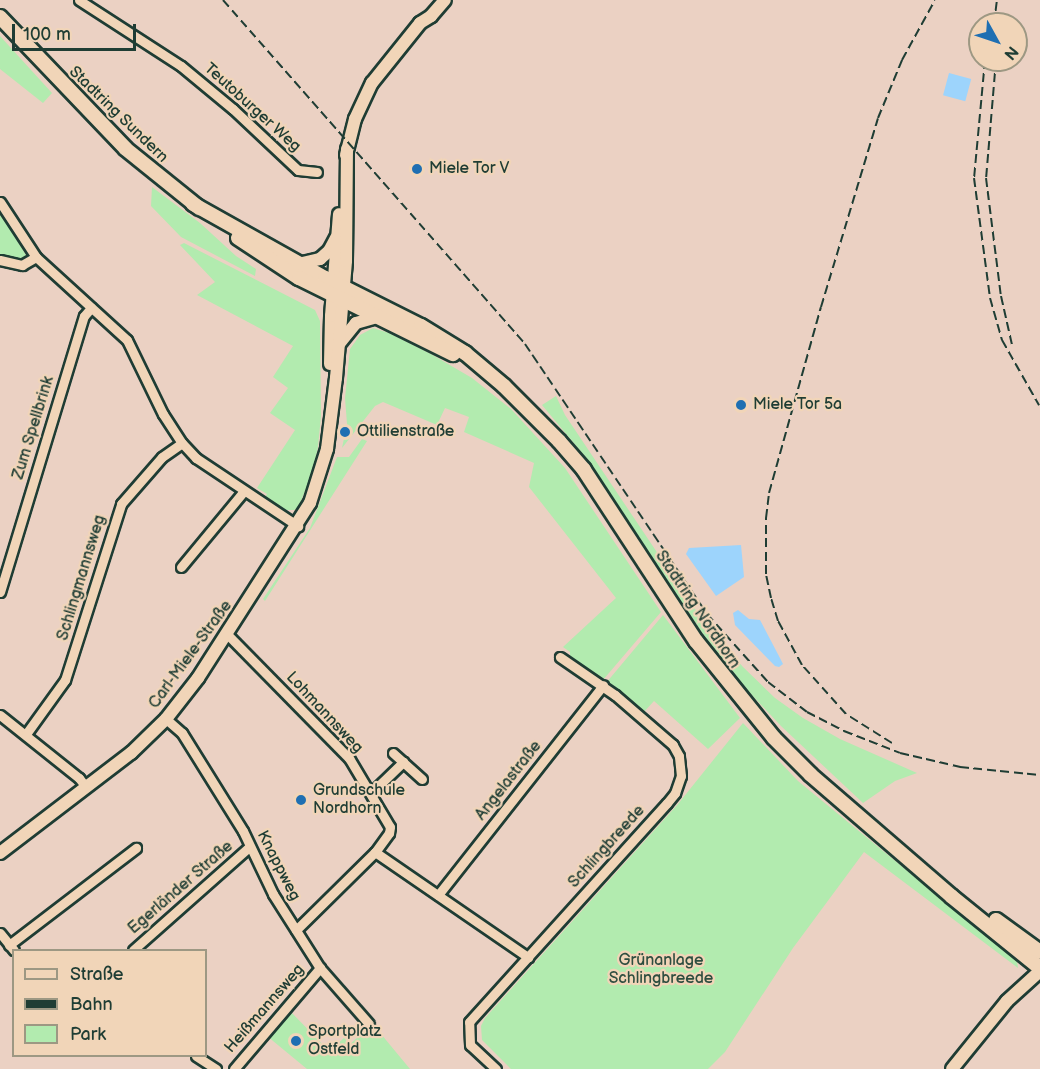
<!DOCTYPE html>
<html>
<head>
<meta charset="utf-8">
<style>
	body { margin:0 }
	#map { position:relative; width:1040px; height:1069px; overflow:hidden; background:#ebd1c3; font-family:"Balsamiq Sans",sans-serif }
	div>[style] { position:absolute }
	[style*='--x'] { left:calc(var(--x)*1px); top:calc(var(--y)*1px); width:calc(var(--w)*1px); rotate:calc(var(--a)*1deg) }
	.green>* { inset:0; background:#b2ebaf }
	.water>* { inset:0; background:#9dd4fc; transform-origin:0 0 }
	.roads { filter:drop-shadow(2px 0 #1f3d34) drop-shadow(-2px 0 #1f3d34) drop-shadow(0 2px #1f3d34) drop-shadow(0 -2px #1f3d34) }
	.minor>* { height:9px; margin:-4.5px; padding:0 4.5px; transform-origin:4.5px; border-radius:4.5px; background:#f1d5b8 }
	.tertiary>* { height:12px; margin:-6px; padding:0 6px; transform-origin:6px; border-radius:6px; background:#f1d5b8 }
	.secondary>* { height:14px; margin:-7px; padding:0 7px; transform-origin:7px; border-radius:7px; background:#f1d5b8 }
	.rail>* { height:2px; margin-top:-1px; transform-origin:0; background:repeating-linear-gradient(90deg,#1f3d34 0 9px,transparent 0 13.5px) }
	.dots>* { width:16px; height:16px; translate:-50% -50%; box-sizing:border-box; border:3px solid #f1d5b8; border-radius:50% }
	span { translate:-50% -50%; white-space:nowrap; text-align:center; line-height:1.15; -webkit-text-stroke:4.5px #f1d5b8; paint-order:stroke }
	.street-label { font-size:16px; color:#1f3d34 }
	.poi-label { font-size:16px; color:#1f3d34 }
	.left { translate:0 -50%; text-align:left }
	.park-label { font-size:16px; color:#2e4e40 }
	.legend { position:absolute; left:12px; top:949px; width:195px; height:108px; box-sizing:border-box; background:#f1d5b8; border:2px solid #9d9883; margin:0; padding:8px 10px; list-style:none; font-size:18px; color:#1f3d34 }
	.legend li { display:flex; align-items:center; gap:12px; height:30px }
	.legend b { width:30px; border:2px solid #9d9883 }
	.north { position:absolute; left:968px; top:12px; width:60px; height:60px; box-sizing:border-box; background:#f1d5b8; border:2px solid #9d9883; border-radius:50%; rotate:130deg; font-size:16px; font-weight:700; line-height:24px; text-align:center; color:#1f3d34 }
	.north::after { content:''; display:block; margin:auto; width:21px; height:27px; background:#1f6fb2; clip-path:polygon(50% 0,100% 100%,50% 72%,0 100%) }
	.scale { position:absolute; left:12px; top:24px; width:124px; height:27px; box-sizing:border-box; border:3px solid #1f3d34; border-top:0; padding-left:8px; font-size:18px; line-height:21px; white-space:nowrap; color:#1f3d34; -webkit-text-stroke:4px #f1d5b8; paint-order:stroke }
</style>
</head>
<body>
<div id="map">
	<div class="green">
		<i style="clip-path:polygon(0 36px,52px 93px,43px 103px,0 69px)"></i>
		<i style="clip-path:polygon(152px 187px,200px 223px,236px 256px,256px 269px,255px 276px,181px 237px,151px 206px)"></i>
		<i style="clip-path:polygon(0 213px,26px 255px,23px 261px,0 256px)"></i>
		<i style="clip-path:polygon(184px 243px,315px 310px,320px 321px,321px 416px,318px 447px,313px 472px,298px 508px,294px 510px,284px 510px,265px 497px,267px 494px,257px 488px,295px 430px,270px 413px,288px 388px,273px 377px,293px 346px,197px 295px,215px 282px,180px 245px)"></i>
		<i style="clip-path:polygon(373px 328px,389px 333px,431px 354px,472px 378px,511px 409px,565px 468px,661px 612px,603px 680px,570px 656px,570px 652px,563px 647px,616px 598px,529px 487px,534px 463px,464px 432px,469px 417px,445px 408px,437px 425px,383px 402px,375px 406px,342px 448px,347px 424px,345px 398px,350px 349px,360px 335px)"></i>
		<i style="clip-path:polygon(556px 396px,565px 415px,701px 618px,743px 667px,775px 698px,803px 718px,840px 739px,917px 773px,895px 781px,863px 803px,781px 726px,749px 692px,703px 634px,587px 459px,542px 405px)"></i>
		<i style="clip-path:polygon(362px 439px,367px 441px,265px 601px,263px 599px,310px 528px,337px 457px,349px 457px)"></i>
		<i style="clip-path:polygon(663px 615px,740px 718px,708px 749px,654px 701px,643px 713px,606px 683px)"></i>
		<i style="clip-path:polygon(743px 723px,798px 781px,1017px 961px,1018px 968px,864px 852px,793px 948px,725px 1052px,708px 1069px,511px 1069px,482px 1040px,481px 1026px,485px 1018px,678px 804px)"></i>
		<i style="clip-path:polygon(290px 1011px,329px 1051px,344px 1038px,350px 1044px,364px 1032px,370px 1034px,376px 1028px,410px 1069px,307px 1069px,267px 1036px)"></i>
	</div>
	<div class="water">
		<i style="left:949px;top:73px;width:23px;height:23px;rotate:15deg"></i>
		<i style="clip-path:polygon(741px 545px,744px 577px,716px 596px,686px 554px,689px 548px)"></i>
		<i style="clip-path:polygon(738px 610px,749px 619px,760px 620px,781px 660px,783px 664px,779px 667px,775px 666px,735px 625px,733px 613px)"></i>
	</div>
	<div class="roads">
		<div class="minor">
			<i style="--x:79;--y:0;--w:121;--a:32.9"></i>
			<i style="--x:181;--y:66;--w:67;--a:39.6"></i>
			<i style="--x:233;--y:109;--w:89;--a:43.2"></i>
			<i style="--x:298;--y:170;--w:19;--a:6"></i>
			<i style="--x:0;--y:202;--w:66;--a:56.8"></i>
			<i style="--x:36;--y:257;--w:123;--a:42.4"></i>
			<i style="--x:127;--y:340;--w:82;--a:64.1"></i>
			<i style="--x:163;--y:414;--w:35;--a:57"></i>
			<i style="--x:182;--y:443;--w:21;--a:47"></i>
			<i style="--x:196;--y:458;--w:123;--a:33.7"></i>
			<i style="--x:0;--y:260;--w:23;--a:13"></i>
			<i style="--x:22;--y:265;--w:16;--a:-30"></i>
			<i style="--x:181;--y:567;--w:97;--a:-50.4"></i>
			<i style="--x:0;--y:592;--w:288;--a:-73.1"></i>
			<i style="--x:84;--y:316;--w:11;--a:-49"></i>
			<i style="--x:227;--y:634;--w:174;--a:45.5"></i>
			<i style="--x:349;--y:758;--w:80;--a:59.3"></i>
			<i style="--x:390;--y:827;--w:6;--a:99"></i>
			<i style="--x:389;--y:833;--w:24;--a:126"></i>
			<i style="--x:375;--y:852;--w:111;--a:135.4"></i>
			<i style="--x:0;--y:715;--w:101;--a:38.6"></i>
			<i style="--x:79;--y:778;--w:11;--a:52"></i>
			<i style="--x:166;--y:719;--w:21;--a:41"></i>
			<i style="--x:182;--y:733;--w:115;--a:58.1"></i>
			<i style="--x:243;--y:831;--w:70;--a:64.5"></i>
			<i style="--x:273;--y:894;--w:88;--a:57.6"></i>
			<i style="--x:320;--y:968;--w:74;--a:48.8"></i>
			<i style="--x:26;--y:734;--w:67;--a:-54.2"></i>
			<i style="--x:65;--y:680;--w:185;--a:-72.3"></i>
			<i style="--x:121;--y:504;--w:62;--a:-48.9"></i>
			<i style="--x:162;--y:457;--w:24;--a:-35"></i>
			<i style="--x:393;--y:753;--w:39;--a:42"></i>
			<i style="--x:371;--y:793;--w:45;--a:-44.1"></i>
			<i style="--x:375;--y:852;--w:186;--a:34.5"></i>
			<i style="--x:438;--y:895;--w:267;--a:-51.8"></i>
			<i style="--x:0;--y:933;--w:22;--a:51"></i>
			<i style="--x:9;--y:945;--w:160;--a:-37.4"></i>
			<i style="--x:133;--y:950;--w:155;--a:-41.6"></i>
			<i style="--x:196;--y:1056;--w:24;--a:33"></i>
			<i style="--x:234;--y:1069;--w:133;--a:-49.6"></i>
			<i style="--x:496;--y:1069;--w:35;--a:-137"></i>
			<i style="--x:470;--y:1045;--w:23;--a:-92"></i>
			<i style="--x:469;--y:1022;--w:295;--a:-47.9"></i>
			<i style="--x:667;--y:803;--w:13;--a:-51"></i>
			<i style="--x:675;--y:793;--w:18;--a:-71"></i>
			<i style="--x:681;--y:776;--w:20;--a:-96"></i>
			<i style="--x:679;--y:756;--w:13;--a:-119"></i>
			<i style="--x:673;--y:745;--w:77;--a:-139.2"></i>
			<i style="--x:615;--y:695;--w:67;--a:-145.4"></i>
		</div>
		<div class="tertiary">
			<i style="--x:346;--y:155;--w:37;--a:-76"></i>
			<i style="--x:355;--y:119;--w:40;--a:-65"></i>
			<i style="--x:372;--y:83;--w:77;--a:-51.3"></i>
			<i style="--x:420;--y:23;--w:13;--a:-32"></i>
			<i style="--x:431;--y:16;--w:21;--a:-49"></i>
			<i style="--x:298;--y:264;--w:23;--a:-13"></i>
			<i style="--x:320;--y:259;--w:12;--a:-42"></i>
			<i style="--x:329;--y:251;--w:15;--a:-62"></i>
			<i style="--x:339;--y:344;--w:27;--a:-51"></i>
			<i style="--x:356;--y:323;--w:22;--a:-16"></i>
			<i style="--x:330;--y:364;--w:48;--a:-88.8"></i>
			<i style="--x:331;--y:316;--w:102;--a:-85.5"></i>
			<i style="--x:0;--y:853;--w:165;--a:-37.4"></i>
			<i style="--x:131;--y:753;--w:49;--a:-44.2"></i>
			<i style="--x:166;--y:719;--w:52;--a:-52"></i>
			<i style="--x:198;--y:678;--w:208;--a:-57.4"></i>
			<i style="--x:310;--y:503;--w:57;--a:-72.5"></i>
			<i style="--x:327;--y:449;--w:72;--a:-82.8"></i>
			<i style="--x:336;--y:378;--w:117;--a:-85.1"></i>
			<i style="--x:346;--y:261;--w:112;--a:-89.5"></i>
			<i style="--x:952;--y:1069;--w:87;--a:-51"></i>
			<i style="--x:1007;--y:1001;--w:45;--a:-42.3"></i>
		</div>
		<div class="secondary">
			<i style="--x:0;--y:17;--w:182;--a:46.3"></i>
			<i style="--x:126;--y:149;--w:94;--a:38.9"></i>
			<i style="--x:193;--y:204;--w:151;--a:29.3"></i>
			<i style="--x:325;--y:278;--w:107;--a:26.6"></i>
			<i style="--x:421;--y:326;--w:52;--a:31.5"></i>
			<i style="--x:465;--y:353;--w:51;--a:40.2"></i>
			<i style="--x:504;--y:386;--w:78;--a:45"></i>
			<i style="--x:559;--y:441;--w:38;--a:49"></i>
			<i style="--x:584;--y:470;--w:204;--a:56.8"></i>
			<i style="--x:696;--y:641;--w:124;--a:51.2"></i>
			<i style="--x:774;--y:738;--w:52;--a:45"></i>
			<i style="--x:811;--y:775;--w:185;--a:40.8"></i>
			<i style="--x:951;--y:896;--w:114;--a:39"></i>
			<i style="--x:238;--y:238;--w:73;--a:33.3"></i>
			<i style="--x:299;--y:278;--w:172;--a:26.3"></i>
			<i style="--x:996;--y:920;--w:54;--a:36"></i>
		</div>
	</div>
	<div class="rail">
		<i style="--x:223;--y:0;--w:458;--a:48.7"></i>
		<i style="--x:525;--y:344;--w:326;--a:56"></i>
		<i style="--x:707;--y:614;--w:91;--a:48.1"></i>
		<i style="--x:768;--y:682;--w:49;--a:37.6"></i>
		<i style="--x:807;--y:712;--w:42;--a:27.2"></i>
		<i style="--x:844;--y:731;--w:60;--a:21.4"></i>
		<i style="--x:900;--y:753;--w:62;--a:13.1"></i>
		<i style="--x:960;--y:767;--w:80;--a:5.7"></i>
		<i style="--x:994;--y:24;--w:24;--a:-83"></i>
		<i style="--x:985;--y:60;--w:119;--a:95.3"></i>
		<i style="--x:974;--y:178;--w:121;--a:82.4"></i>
		<i style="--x:990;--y:298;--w:44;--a:74.1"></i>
		<i style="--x:1002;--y:340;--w:75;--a:60.4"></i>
		<i style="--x:996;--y:60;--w:118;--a:94.8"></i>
		<i style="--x:986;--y:178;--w:119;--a:82.8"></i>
		<i style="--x:1001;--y:296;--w:50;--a:77.3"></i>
		<i style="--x:892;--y:743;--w:54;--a:-147.8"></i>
		<i style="--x:846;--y:714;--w:66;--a:-131.9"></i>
		<i style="--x:802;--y:665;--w:50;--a:-118.6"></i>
		<i style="--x:778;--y:621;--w:24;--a:-107"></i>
		<i style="--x:771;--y:598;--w:25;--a:-102"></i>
		<i style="--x:766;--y:574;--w:56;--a:-90"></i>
		<i style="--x:766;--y:518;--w:25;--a:-83"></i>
		<i style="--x:769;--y:493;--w:193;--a:-74.4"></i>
		<i style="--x:821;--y:307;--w:197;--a:-73.2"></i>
		<i style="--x:878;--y:118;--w:63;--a:-67.5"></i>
		<i style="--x:902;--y:60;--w:68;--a:-61.2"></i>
	</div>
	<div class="dots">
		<i style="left:417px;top:169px;background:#1f6fb2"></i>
		<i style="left:741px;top:405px;background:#1f6fb2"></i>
		<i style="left:345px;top:432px;background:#1f6fb2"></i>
		<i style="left:301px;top:800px;background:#1f6fb2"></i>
		<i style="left:296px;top:1041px;background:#1f6fb2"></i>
	</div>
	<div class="street-label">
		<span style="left:252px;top:108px;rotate:42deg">Teutoburger Weg</span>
		<span style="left:118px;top:115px;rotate:44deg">Stadtring Sundern</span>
		<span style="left:34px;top:428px;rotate:-73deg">Zum Spellbrink</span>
		<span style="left:82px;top:578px;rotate:-73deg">Schlingmannsweg</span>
		<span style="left:697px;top:610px;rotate:56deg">Stadtring Nordhorn</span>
		<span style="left:191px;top:655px;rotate:-54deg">Carl-Miele-Straße</span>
		<span style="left:324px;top:713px;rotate:47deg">Lohmannsweg</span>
		<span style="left:509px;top:781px;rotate:-52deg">Angelastraße</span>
		<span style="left:607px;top:847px;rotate:-48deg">Schlingbreede</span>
		<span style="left:278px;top:866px;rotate:63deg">Knappweg</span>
		<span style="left:181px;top:888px;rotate:-41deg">Egerländer Straße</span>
		<span style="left:265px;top:1009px;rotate:-49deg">Heißmannsweg</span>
	</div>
	<div class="poi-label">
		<span class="left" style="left:429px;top:169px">Miele Tor V</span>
		<span class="left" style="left:753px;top:405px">Miele Tor 5a</span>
		<span class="left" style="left:357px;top:432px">Ottilienstraße</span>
		<span class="left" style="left:313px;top:800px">Grundschule<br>Nordhorn</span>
		<span class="left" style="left:308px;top:1041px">Sportplatz<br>Ostfeld</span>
	</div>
	<div class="park-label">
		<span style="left:661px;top:970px">Grünanlage<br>Schlingbreede</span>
	</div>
	<ul class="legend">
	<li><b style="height:8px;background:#f1d5b8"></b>Straße</li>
	<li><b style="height:8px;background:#1f3d34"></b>Bahn</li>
	<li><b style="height:16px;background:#b2ebaf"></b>Park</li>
	</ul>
	<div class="north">N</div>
	<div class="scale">100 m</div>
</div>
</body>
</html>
